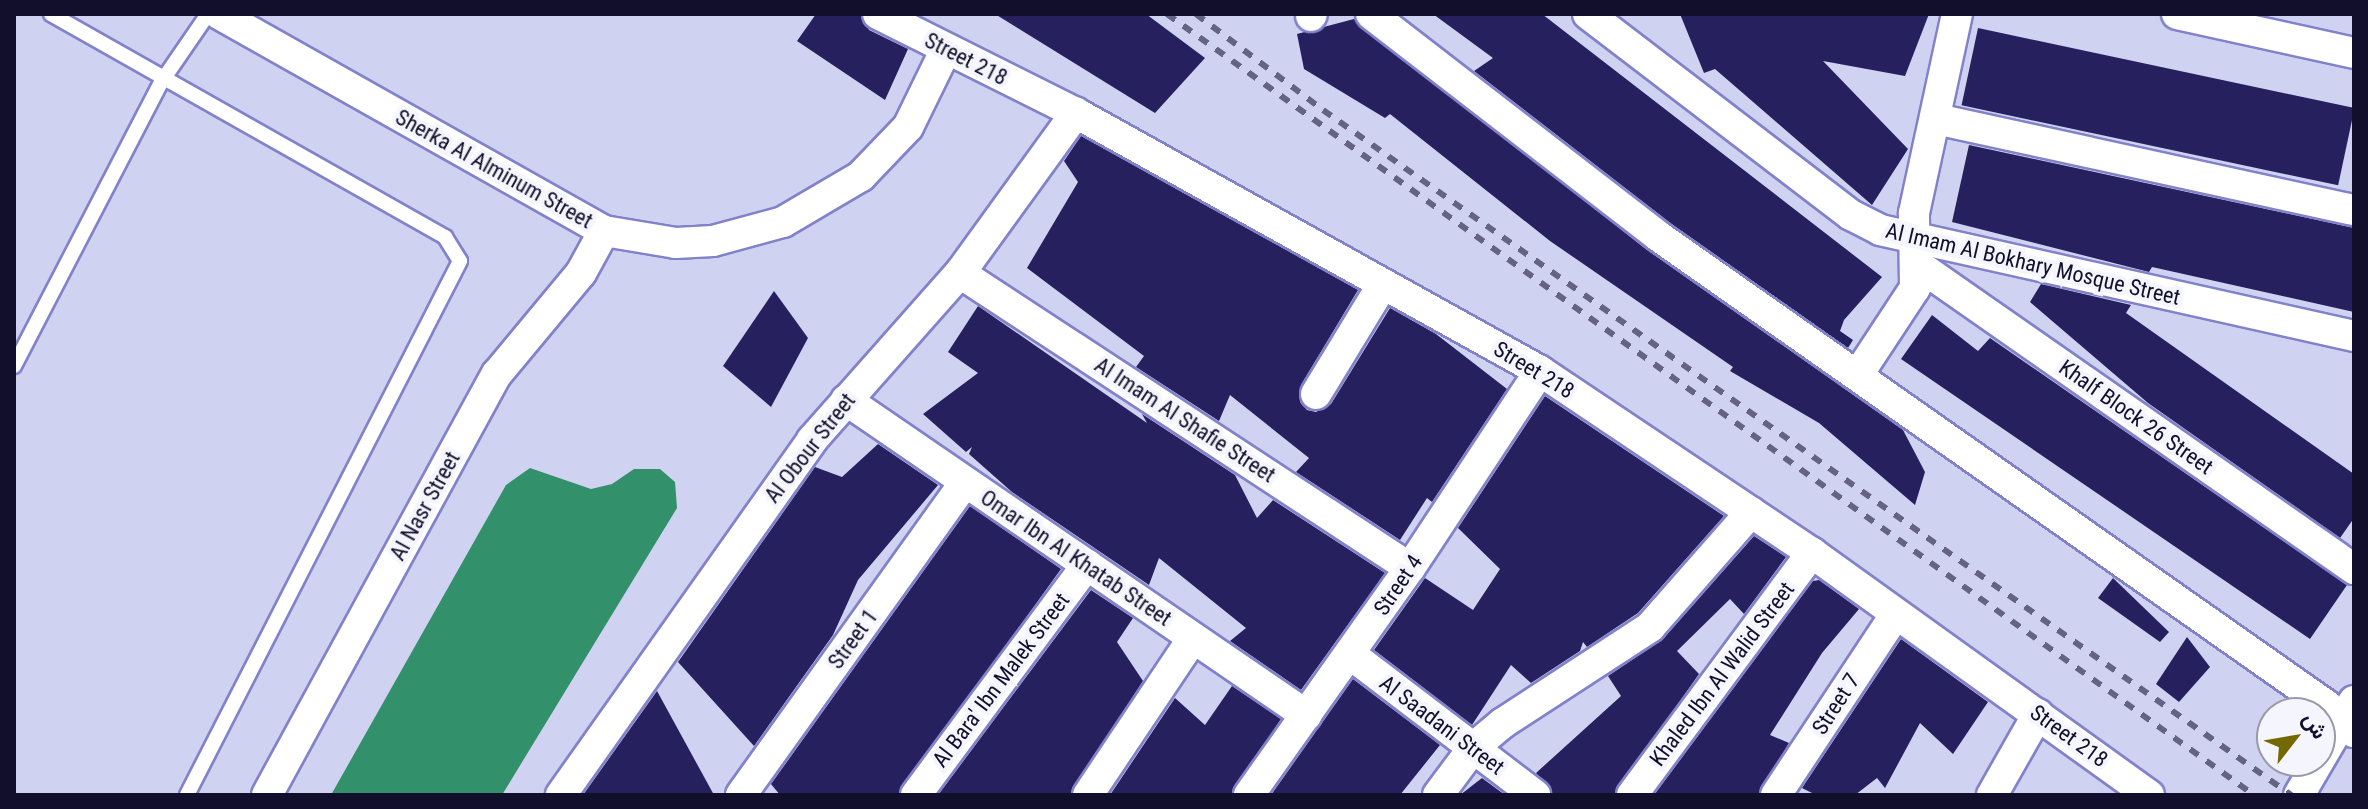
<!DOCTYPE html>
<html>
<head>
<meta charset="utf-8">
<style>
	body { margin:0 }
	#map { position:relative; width:2368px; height:809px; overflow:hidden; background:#d0d2f1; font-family:"Roboto Condensed",Vazirmatn,sans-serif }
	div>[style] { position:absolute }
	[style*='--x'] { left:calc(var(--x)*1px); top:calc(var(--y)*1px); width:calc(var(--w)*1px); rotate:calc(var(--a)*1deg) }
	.water>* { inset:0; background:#32906a }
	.building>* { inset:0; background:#27205f; transform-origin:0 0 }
	.roads { filter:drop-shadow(2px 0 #8282ca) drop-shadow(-2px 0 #8282ca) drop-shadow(0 2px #8282ca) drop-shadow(0 -2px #8282ca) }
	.lane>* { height:14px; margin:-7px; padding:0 7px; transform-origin:7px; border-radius:7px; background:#fff }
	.street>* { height:30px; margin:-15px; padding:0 15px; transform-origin:15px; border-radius:15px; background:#fff }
	.rail>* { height:6px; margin-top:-3px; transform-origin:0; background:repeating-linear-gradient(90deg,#646381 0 10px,transparent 0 20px) }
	span { translate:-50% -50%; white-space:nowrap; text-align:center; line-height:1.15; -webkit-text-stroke:8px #f5f5fd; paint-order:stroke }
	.street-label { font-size:22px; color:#110f2b }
	.frame { position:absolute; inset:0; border:16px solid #110f2b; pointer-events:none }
	.north { position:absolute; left:2256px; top:697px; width:80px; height:80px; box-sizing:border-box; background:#f5f5fd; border:2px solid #9a99a9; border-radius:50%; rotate:59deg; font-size:22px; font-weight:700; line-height:32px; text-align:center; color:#110f2b }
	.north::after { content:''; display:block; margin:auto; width:28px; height:36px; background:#746901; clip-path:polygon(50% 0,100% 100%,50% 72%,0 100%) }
</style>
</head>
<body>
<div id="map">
	<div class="water">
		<i style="clip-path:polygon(530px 468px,591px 489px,612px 484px,634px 469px,660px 469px,675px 482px,677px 508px,502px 795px,331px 795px,506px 485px)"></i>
	</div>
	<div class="building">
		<i style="clip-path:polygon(816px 14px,860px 14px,869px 30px,908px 49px,885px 100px,797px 41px)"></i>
		<i style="clip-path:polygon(995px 14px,1146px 14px,1205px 58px,1155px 113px)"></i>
		<i style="clip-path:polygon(1433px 14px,1542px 14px,1882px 277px,1844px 320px,1840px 331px,1853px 340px,1848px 348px,1669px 222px,1474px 71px,1493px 58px)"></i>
		<i style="clip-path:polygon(1680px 14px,1929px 14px,1905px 76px,1823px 61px,1908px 149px,1872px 205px,1715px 69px,1704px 73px)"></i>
		<i style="clip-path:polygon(1354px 19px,1647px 250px,1903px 430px,1925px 472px,1915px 505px,1819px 423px,1730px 371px,1733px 367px,1550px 241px,1390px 114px,1385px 118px,1304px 69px,1297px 34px)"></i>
		<i style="left:1978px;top:28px;width:385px;height:79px;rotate:12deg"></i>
		<i style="clip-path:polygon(1081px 136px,1358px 290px,1301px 385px,1300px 402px,1307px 410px,1316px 412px,1331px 404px,1390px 308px,1436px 334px,1507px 389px,1432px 502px,1427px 498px,1400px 540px,1296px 472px,1309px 458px,1230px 395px,1219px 421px,1136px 367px,1144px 356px,1027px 268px,1078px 182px,1064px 161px)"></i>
		<i style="clip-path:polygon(1969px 145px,2354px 228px,2354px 312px,2152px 267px,2149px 272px,1952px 222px)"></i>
		<i style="clip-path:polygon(2041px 284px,2131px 305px,2126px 313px,2354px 474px,2354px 518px,2340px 538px,2148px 403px,2030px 302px)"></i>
		<i style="clip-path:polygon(774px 291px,808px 338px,771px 407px,723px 366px)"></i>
		<i style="clip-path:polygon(978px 306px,1147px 423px,1142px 414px,1235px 475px,1257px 518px,1273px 500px,1385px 573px,1301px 690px,1230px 641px,1246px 628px,1159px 558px,1149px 585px,1012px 492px,969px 454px,972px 447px,966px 452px,923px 414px,978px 373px,948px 352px)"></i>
		<i style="clip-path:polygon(1932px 315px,1978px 351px,1990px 338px,2347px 585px,2310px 639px,1901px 359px)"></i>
		<i style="clip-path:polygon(1545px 396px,1724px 516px,1638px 613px,1587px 647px,1583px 642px,1580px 651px,1531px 683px,1511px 665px,1472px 725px,1374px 650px,1425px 578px,1473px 610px,1500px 569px,1458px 528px)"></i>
		<i style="clip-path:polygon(878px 444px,938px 485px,858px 580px,833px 635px,754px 746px,678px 662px,815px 467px,842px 477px)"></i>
		<i style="clip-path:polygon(970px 506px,1061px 569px,898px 795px,780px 795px,771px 784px)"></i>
		<i style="clip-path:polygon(1754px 536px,1786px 557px,1744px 614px,1730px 599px,1677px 651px,1699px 674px,1614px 795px,1553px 795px,1536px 773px,1621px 696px,1608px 676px,1663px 639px)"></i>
		<i style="clip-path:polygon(2113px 578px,2169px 632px,2160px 642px,2098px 598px)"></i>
		<i style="clip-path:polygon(1819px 580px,1859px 609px,1822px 653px,1770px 735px,1789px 743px,1758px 795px,1654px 795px,1813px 581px)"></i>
		<i style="clip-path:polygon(1091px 590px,1133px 618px,1117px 642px,1143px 681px,1070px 795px,938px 795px)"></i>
		<i style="clip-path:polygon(2187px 637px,2210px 667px,2179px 702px,2156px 684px)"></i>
		<i style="clip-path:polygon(1901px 639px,1988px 702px,1953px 754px,1920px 723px,1885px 788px,1877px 778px,1855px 795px,1816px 795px,1802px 788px)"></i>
		<i style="clip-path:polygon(1353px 679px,1440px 745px,1400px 795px,1271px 795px)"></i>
		<i style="clip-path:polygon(1232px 686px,1281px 719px,1231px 795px,1110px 795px,1175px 698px,1205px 725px)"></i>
		<i style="clip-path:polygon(657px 691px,714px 795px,583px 795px)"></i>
		<i style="clip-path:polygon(1482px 778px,1505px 795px,1460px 795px)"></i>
	</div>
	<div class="roads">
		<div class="lane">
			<i style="--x:51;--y:14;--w:453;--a:29.5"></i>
			<i style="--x:445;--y:237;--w:28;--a:58"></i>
			<i style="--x:460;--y:261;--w:600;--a:117.08"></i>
			<i style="--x:14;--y:366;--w:321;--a:-62.6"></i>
			<i style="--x:162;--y:81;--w:81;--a:-55.5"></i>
		</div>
		<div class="street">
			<i style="--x:219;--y:14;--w:442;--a:29.4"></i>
			<i style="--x:604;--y:231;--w:73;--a:9.5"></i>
			<i style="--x:676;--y:243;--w:37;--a:-3"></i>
			<i style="--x:713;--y:241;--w:73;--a:-15.2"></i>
			<i style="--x:783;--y:222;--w:91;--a:-30.5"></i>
			<i style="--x:861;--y:176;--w:68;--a:-46.2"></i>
			<i style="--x:908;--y:127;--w:87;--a:-64"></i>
			<i style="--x:878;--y:14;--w:221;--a:26.6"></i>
			<i style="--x:1076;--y:113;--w:531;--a:29.08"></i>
			<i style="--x:1540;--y:371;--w:327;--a:33.8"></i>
			<i style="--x:1812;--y:553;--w:415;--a:35.7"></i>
			<i style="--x:1371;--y:14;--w:363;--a:37.7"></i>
			<i style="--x:1658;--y:236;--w:816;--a:35.07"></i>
			<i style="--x:2326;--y:705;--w:39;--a:44"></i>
			<i style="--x:1588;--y:14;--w:331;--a:37.4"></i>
			<i style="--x:1851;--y:215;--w:33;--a:27"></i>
			<i style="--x:1880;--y:230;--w:486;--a:12.6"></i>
			<i style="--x:2177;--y:14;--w:181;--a:12.4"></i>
			<i style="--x:1311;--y:16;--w:2;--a:-63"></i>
			<i style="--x:1936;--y:119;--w:428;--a:12.3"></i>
			<i style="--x:1918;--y:265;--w:532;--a:34.89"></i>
			<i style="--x:960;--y:273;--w:538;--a:33.25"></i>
			<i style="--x:1859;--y:373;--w:102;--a:-56.6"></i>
			<i style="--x:1915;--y:288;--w:75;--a:-90.8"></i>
			<i style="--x:1914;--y:213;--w:204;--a:-77.8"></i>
			<i style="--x:1316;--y:394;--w:129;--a:-58.7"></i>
			<i style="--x:846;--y:400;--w:558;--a:34.4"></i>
			<i style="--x:1350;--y:654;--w:233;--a:37.3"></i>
			<i style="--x:267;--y:795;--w:480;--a:-61.4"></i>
			<i style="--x:497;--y:374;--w:131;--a:-50.3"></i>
			<i style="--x:581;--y:273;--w:48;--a:-61.3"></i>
			<i style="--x:561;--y:795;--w:435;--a:-54.7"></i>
			<i style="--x:812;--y:440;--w:223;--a:-48.5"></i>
			<i style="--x:960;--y:273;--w:198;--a:-54.1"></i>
			<i style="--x:741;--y:795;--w:385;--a:-54.4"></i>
			<i style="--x:916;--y:795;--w:287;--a:-53.4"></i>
			<i style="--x:1088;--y:795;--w:189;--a:-56.2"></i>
			<i style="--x:1249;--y:795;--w:278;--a:-54.7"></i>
			<i style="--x:1410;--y:568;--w:236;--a:-56.6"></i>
			<i style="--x:1438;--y:795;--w:59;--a:-53.3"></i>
			<i style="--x:1473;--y:748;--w:39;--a:-40"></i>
			<i style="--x:1503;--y:723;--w:176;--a:-33.1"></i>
			<i style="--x:1650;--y:627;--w:153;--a:-48.7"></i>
			<i style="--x:1632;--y:795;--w:302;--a:-53.4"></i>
			<i style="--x:1776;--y:795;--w:217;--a:-56.5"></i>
			<i style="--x:1992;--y:795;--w:93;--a:-60.4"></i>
			<i style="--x:2299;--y:795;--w:109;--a:-59.7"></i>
		</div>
	</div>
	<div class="rail">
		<i style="--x:1167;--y:14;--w:1338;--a:35.7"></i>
		<i style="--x:1196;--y:14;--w:159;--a:37.1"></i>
		<i style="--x:1323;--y:110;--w:1186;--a:35.28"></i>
	</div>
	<div class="street-label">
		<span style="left:966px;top:59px;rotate:27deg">Street 218</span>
		<span style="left:494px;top:169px;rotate:29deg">Sherka Al Alminum Street</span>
		<span style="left:2033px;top:264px;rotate:13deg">Al Imam Al Bokhary Mosque Street</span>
		<span style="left:1534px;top:370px;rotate:31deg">Street 218</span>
		<span style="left:2136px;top:417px;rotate:35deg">Khalf Block 26 Street</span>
		<span style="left:1185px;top:420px;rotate:33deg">Al Imam Al Shafie Street</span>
		<span style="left:810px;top:448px;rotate:-52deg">Al Obour Street</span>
		<span style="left:425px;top:506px;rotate:-61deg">Al Nasr Street</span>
		<span style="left:1076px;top:558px;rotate:34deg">Omar Ibn Al Khatab Street</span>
		<span style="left:1398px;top:585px;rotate:-56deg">Street 4</span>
		<span style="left:853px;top:639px;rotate:-54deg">Street 1</span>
		<span style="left:1722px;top:674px;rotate:-53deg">Khaled Ibn Al Walid Street</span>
		<span style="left:1001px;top:680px;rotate:-53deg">Al Bara' Ibn Malek Street</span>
		<span style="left:1836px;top:704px;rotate:-57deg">Street 7</span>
		<span style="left:1442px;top:725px;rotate:37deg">Al Saadani Street</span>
		<span style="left:2069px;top:736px;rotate:36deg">Street 218</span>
	</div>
	<div class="frame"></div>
	<div class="north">ش</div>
</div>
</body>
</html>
